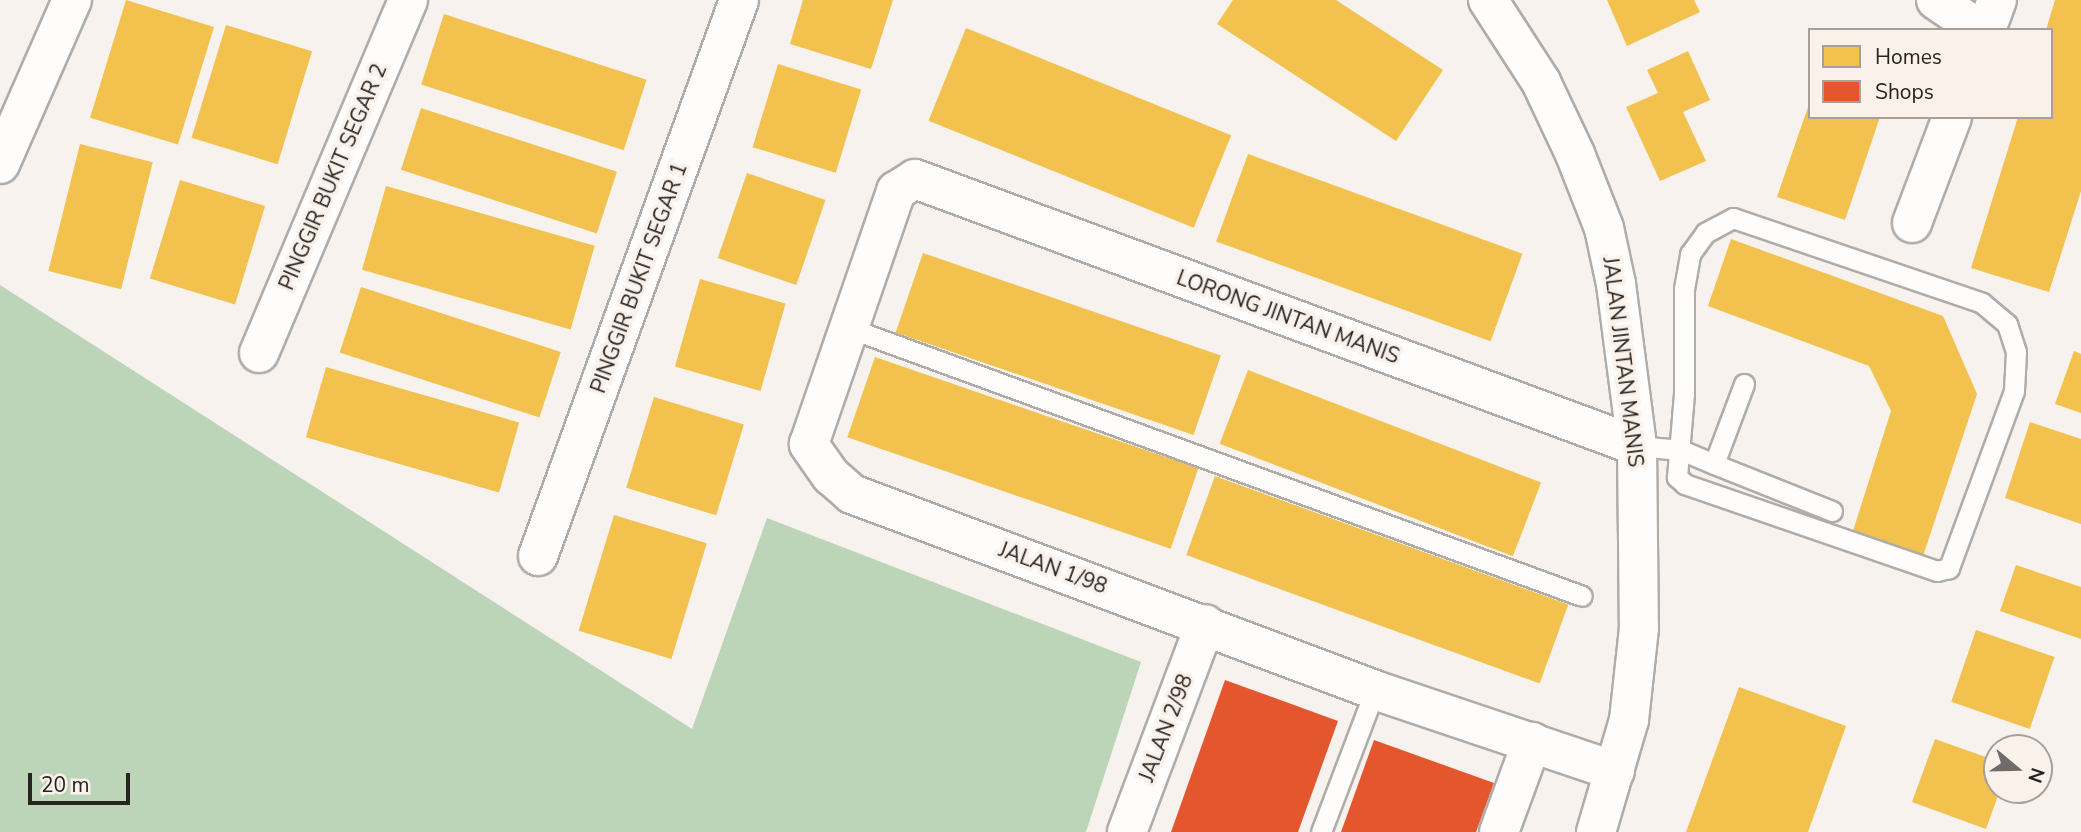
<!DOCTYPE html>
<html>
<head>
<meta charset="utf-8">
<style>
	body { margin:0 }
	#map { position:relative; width:2081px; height:832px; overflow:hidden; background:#f8f2ee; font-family:"Nunito Sans",sans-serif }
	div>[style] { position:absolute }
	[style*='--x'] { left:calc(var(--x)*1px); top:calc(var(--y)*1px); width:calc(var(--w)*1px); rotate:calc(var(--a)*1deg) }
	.forest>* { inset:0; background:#bcd4b8 }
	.homes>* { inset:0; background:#f2c14e; transform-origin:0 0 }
	.shops>* { inset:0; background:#e4572e }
	.roads { filter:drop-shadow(2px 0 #afaca9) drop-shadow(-2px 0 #afaca9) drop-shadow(0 2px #afaca9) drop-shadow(0 -2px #afaca9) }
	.service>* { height:19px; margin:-9.5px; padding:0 9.5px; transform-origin:9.5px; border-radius:9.5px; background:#fefdfc }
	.minor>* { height:38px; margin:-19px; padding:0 19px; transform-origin:19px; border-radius:19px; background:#fefdfc }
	span { translate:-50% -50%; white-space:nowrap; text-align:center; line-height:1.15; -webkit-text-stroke:7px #fbf1eb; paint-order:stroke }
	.street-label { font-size:21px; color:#262321 }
	.legend { position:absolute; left:1808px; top:28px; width:245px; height:91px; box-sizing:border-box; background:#fbf1eb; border:2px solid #a69f9a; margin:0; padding:9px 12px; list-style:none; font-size:21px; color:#262321 }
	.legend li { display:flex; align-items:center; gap:14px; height:35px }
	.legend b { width:35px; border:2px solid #a69f9a }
	.north { position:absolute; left:1983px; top:734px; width:70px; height:70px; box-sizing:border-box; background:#fbf1eb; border:2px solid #a69f9a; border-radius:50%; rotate:109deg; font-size:19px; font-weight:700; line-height:28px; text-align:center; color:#262321 }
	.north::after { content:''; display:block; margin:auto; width:24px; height:32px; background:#706b69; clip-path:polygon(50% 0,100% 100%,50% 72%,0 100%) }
	.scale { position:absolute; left:28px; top:773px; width:102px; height:32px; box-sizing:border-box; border:4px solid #262321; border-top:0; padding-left:9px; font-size:21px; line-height:24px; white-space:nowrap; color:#262321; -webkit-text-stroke:5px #fbf1eb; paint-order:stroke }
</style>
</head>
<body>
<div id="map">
	<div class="forest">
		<i style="clip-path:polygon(0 285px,692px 729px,767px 518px,1141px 662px,1086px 832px,0 832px)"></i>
	</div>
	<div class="homes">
		<i style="left:126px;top:0;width:92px;height:123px;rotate:17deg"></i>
		<i style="clip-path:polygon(803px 0,893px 0,871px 69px,790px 44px)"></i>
		<i style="clip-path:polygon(1233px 0,1336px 0,1443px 70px,1396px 141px,1217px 24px)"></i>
		<i style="clip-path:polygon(1607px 0,1694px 0,1700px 12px,1627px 46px)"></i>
		<i style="clip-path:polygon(2055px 0,2081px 0,2081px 191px,2049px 292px,1971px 268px,2018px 117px,2051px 117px,2051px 30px,2046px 30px)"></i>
		<i style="left:444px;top:14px;width:213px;height:74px;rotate:18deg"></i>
		<i style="left:226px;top:25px;width:90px;height:118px;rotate:17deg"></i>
		<i style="left:966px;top:28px;width:286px;height:100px;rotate:22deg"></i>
		<i style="clip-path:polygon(1688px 51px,1710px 100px,1683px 112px,1706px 161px,1660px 181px,1626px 107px,1658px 93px,1647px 70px)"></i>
		<i style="left:778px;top:64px;width:87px;height:87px;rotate:17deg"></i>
		<i style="clip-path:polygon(1809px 104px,1810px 117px,1880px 117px,1845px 220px,1777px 197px)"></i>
		<i style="left:421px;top:108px;width:206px;height:65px;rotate:18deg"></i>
		<i style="left:80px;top:144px;width:75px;height:131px;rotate:14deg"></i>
		<i style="left:1248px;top:154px;width:292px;height:93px;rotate:20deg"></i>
		<i style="left:747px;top:173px;width:83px;height:90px;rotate:19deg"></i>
		<i style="left:180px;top:180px;width:89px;height:103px;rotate:17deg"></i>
		<i style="left:386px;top:186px;width:217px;height:87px;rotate:16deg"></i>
		<i style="clip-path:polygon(1731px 239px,1943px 316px,1977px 394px,1922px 559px,1853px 531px,1891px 411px,1869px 366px,1708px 306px)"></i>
		<i style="left:923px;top:253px;width:315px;height:84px;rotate:19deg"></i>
		<i style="left:700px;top:279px;width:89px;height:91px;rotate:16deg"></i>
		<i style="left:361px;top:287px;width:210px;height:69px;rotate:18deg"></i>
		<i style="clip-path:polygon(2074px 351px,2081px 354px,2081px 413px,2055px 404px)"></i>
		<i style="left:875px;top:357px;width:342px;height:85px;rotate:19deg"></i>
		<i style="left:326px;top:367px;width:201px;height:73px;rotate:16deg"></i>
		<i style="left:1248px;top:370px;width:314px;height:79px;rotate:21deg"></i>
		<i style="left:654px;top:397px;width:94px;height:95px;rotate:17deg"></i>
		<i style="clip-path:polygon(2030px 422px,2081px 439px,2081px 524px,2005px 498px)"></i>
		<i style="left:1215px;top:476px;width:376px;height:84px;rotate:20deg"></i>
		<i style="left:614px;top:515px;width:97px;height:121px;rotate:17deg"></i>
		<i style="clip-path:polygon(2016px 565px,2081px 587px,2081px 639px,2000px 611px)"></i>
		<i style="left:1976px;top:630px;width:83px;height:76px;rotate:19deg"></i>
		<i style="clip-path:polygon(1739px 687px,1846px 726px,1808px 832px,1686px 832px)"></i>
		<i style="clip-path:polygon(1935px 739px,1997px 761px,2000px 790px,1986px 829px,1912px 802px)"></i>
	</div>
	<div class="shops">
		<i style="clip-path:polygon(1225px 680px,1338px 721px,1298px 832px,1171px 832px)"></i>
		<i style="clip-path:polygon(1374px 740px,1494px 783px,1476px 832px,1341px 832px)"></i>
	</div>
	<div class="roads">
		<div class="service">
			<i style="--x:1733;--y:218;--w:263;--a:18.8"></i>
			<i style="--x:1982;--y:303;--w:33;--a:40"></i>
			<i style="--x:2007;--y:324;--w:29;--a:72"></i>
			<i style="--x:2016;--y:352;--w:39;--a:93"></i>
			<i style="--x:2014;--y:391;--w:189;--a:110.2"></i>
			<i style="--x:1949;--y:568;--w:12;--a:166"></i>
			<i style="--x:1937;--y:571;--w:267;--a:-161"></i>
			<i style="--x:1685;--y:484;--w:11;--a:-139"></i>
			<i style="--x:1677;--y:477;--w:84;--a:-85.2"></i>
			<i style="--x:1684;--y:393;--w:104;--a:-90"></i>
			<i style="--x:1684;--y:289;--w:36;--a:-80"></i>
			<i style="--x:1690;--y:254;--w:26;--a:-54"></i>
			<i style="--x:1705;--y:233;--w:32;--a:-28"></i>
			<i style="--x:849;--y:328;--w:780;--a:20.08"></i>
			<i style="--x:1744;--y:384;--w:85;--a:110.6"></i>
			<i style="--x:1714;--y:464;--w:127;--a:21.7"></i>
			<i style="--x:1637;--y:446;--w:44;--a:5.2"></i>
			<i style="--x:1681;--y:450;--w:36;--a:23"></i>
			<i style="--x:1321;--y:832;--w:152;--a:-69.2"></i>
		</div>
		<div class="minor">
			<i style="--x:1488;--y:0;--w:98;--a:57.1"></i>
			<i style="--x:1541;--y:82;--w:80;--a:64.7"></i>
			<i style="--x:1575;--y:154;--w:79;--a:68.6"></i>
			<i style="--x:1604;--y:228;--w:57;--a:77.9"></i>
			<i style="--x:1616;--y:284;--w:163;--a:82.6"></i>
			<i style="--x:1637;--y:446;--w:182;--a:89.4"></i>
			<i style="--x:1639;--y:628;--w:93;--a:96.2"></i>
			<i style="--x:1629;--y:720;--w:117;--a:106.4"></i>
			<i style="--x:1936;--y:0;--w:53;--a:34.3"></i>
			<i style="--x:1986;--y:30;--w:32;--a:-70"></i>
			<i style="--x:0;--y:164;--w:179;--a:-66.3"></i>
			<i style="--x:1912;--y:223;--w:113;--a:-69.3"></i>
			<i style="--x:259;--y:353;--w:383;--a:-67.1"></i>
			<i style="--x:538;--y:556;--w:591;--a:-70.12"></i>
			<i style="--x:1615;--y:771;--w:253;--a:-161.4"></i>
			<i style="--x:1375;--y:690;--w:559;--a:-159.46"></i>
			<i style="--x:852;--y:494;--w:28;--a:-139"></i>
			<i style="--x:831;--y:476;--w:39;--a:-125"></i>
			<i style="--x:809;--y:444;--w:268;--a:-71"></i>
			<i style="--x:896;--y:191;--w:22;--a:-32"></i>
			<i style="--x:915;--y:179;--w:770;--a:20.29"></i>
			<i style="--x:1127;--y:832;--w:222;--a:-69.4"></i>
			<i style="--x:1499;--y:832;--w:96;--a:-69.9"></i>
		</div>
	</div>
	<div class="street-label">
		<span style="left:333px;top:177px;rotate:-67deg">PINGGIR BUKIT SEGAR 2</span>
		<span style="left:639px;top:278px;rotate:-70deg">PINGGIR BUKIT SEGAR 1</span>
		<span style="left:1288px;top:317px;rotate:20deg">LORONG JINTAN MANIS</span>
		<span style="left:1623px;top:362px;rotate:83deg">JALAN JINTAN MANIS</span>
		<span style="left:1053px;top:568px;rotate:20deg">JALAN 1/98</span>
		<span style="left:1166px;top:728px;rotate:-69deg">JALAN 2/98</span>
	</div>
	<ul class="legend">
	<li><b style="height:19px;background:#f2c14e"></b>Homes</li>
	<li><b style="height:19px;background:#e4572e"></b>Shops</li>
	</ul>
	<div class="north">N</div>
	<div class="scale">20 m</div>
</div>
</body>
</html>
